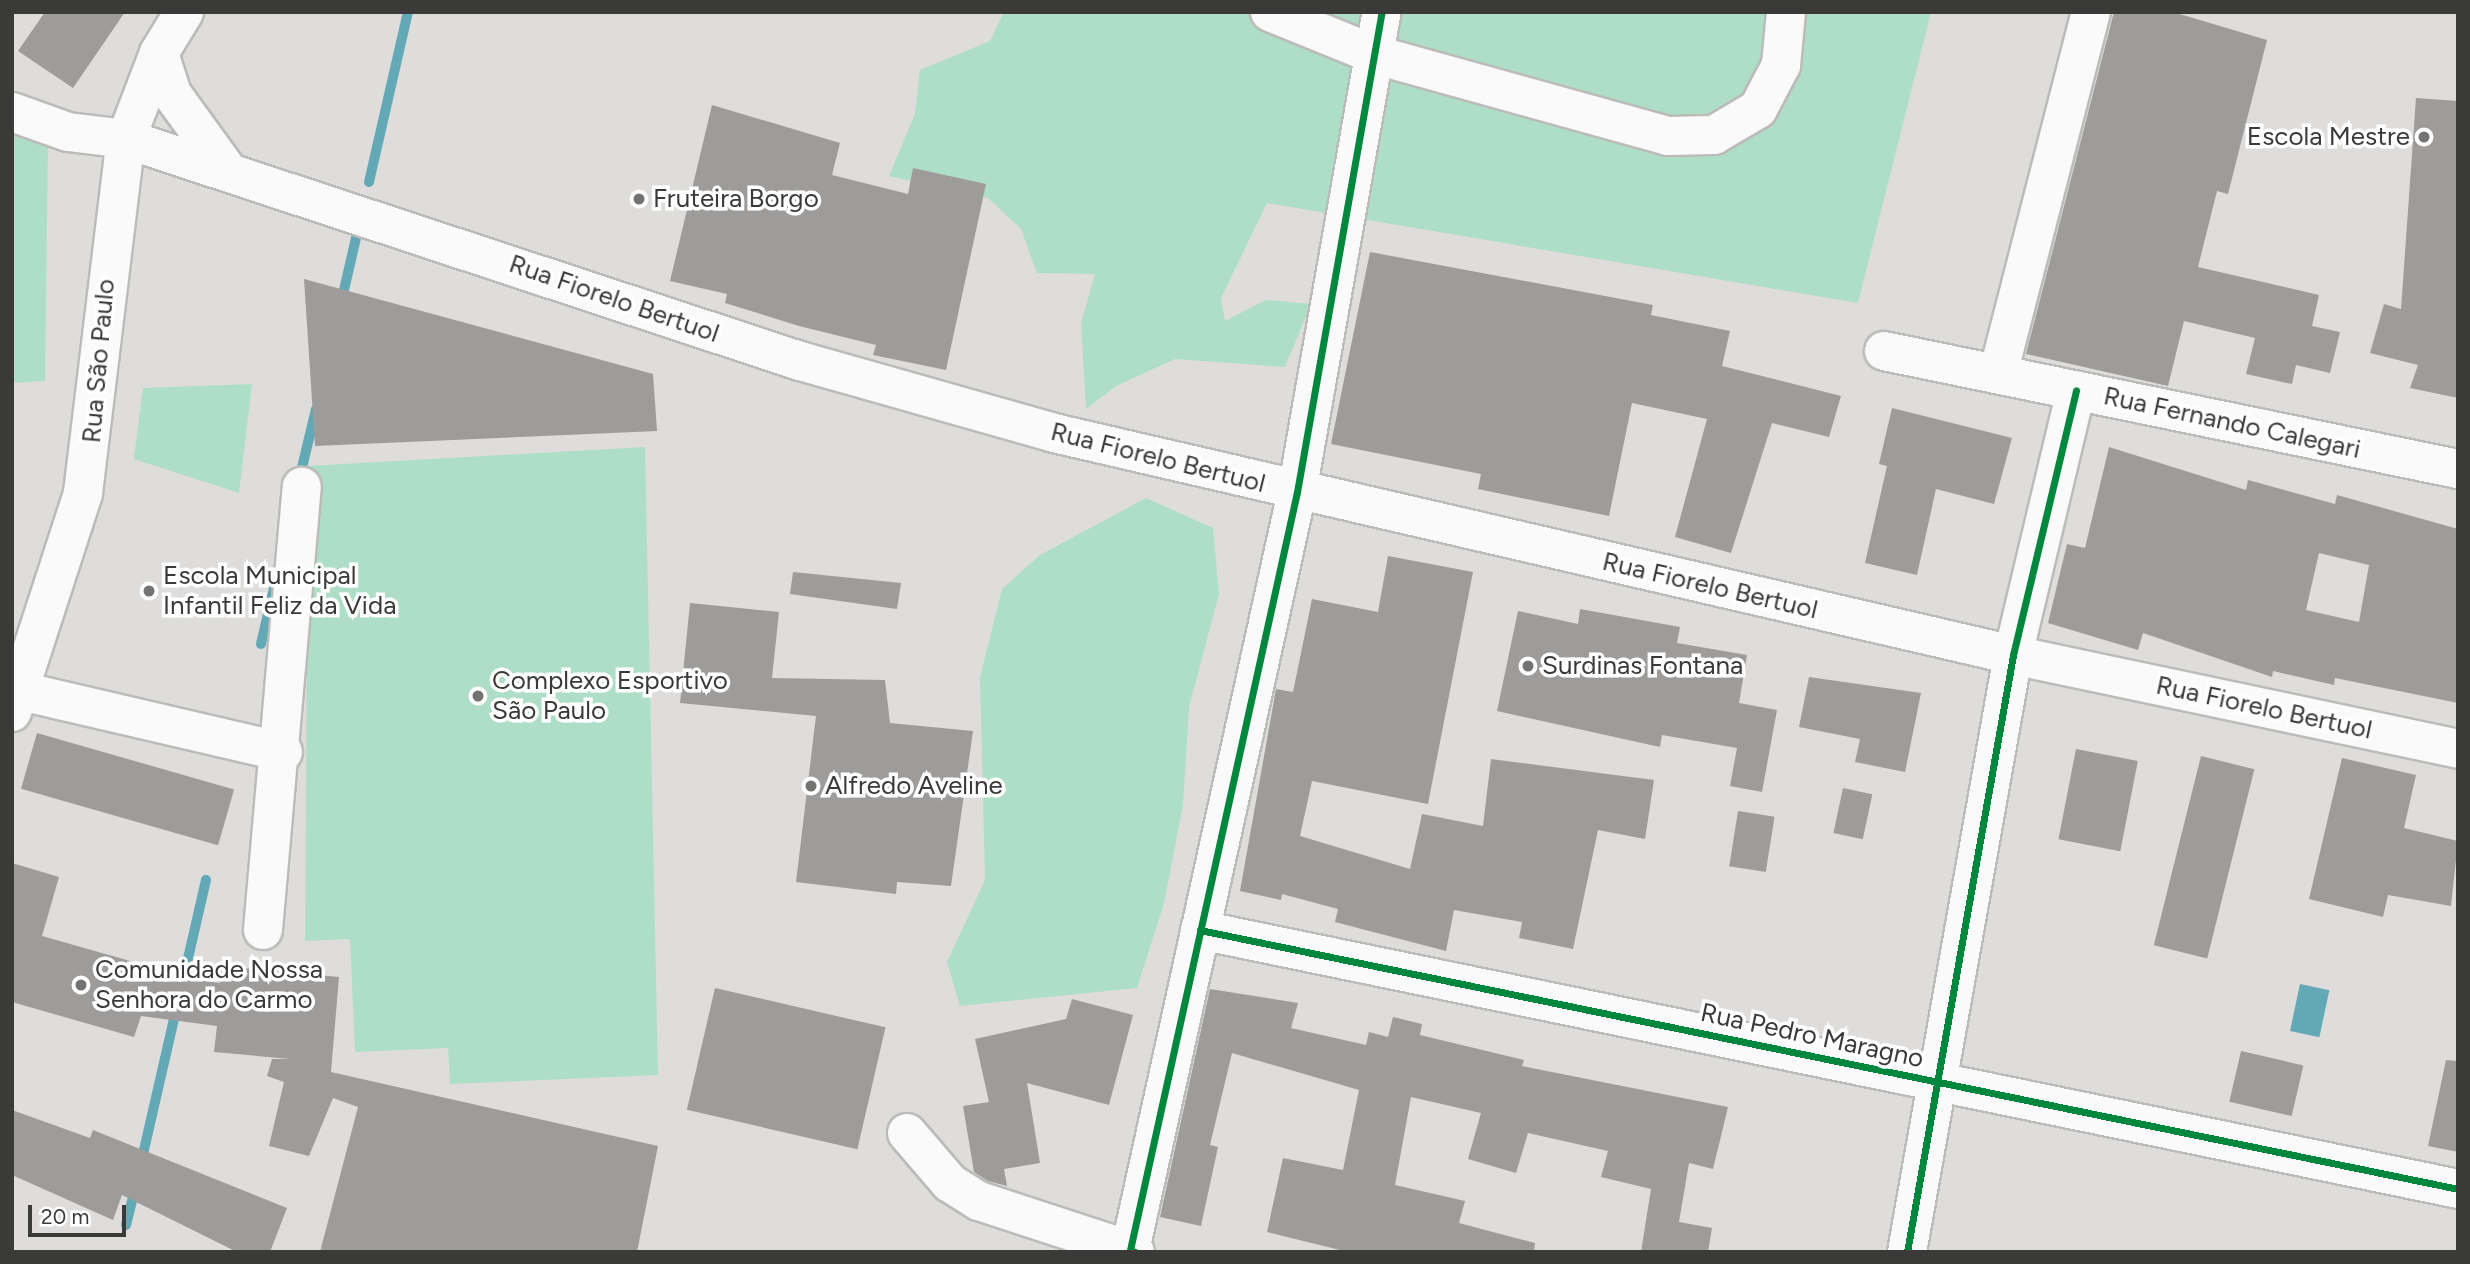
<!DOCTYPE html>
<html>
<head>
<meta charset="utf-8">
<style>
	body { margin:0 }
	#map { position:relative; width:2470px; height:1264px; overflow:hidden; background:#dedddb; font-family:Figtree,sans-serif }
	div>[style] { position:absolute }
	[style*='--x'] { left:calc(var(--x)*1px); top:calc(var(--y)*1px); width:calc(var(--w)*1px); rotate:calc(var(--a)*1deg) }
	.green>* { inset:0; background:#aedec7 }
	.water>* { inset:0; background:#62a8b5; transform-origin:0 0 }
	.stream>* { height:10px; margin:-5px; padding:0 5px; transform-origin:5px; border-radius:5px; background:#62a8b5 }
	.building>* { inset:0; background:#9d9c9a; transform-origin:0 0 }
	.roads { filter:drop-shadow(2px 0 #bbbbb9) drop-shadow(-2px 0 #bbbbb9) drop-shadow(0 2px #bbbbb9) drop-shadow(0 -2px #bbbbb9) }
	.minor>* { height:38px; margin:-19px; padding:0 19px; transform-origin:19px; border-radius:19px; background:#fafafa }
	.major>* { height:38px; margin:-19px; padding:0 19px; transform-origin:19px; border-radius:19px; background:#fafafa }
	.cycleway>* { height:7px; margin:-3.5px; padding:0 3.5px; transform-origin:3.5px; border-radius:3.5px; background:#00873e }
	.dots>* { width:19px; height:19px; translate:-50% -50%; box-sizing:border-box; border:4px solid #fff; border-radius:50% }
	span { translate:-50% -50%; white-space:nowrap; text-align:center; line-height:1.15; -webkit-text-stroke:7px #fff; paint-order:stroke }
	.poi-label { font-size:26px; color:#3a3a38 }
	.right { translate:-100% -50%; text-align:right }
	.left { translate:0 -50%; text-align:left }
	.street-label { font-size:26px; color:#3a3a38 }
	.frame { position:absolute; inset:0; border:14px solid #3a3a38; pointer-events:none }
	.scale { position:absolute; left:28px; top:1205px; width:98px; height:32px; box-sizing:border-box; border:4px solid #3a3a38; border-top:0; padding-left:9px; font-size:21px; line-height:24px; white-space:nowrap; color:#3a3a38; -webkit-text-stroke:5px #fff; paint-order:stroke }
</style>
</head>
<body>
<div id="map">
	<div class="green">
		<i style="clip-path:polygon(1004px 12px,1931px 12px,1858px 303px,1267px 203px,1221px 298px,1225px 321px,1266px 300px,1311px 304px,1285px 367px,1175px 359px,1116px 386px,1086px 409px,1081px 323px,1095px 274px,1037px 273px,1021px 229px,988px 198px,889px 176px,915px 114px,920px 70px,990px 41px)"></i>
		<i style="clip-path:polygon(12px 122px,48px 142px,45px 381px,12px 383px)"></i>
		<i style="clip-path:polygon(252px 384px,239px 493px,134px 459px,143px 388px)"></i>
		<i style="clip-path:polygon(645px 447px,658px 1075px,450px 1084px,448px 1048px,355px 1052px,350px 939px,305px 941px,308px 466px)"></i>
		<i style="clip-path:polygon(1146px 498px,1213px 528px,1219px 594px,1189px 707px,1183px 805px,1164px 903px,1137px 988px,960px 1006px,947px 962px,985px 880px,980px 677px,1002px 589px,1040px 555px)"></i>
	</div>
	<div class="water">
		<i style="left:2300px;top:984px;width:30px;height:48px;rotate:12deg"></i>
	</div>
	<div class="stream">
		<i style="--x:369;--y:182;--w:174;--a:-77.1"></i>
		<i style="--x:341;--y:303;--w:67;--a:-77"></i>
		<i style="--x:299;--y:480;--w:73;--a:-76.5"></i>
		<i style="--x:261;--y:644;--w:66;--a:-76.8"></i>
		<i style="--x:181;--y:989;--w:112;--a:-77.1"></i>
		<i style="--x:141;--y:1163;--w:157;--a:-77.1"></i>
		<i style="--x:126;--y:1225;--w:38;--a:-76"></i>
	</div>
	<div class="building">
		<i style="clip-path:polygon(45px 12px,125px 12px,73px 88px,18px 51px)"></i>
		<i style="clip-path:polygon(2114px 12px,2173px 12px,2267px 40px,2228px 194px,2217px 191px,2198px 267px,2319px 295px,2312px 326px,2340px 332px,2330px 373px,2296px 365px,2292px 384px,2246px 374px,2255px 338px,2184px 321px,2168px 386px,2026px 354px)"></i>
		<i style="clip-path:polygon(2416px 98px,2458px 101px,2458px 398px,2410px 388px,2418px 365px,2370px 353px,2384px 304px,2401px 309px)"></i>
		<i style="clip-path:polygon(712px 105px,840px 143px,832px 175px,908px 194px,913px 168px,986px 184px,946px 370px,873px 355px,876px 345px,799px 326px,725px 303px,727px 294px,670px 281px)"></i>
		<i style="clip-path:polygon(1370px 252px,1653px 305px,1651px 315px,1730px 331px,1722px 366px,1841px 396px,1829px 437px,1772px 423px,1731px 553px,1675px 537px,1707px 419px,1632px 403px,1609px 516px,1478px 489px,1481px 474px,1331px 444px)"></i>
		<i style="clip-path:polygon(304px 279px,653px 374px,657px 431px,315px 446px)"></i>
		<i style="clip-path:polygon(1892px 408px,2012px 438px,1994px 504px,1936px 489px,1917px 575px,1865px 563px,1887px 466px,1879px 464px)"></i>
		<i style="clip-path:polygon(evenodd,2109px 447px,2246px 490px,2248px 480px,2335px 504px,2337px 495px,2458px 529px,2458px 703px,2335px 678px,2334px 685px,2273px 671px,2272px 677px,2143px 633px,2138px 650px,2048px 623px,2067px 544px,2085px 548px,2109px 447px,2319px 553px,2369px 565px,2359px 622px,2306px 610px,2319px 553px)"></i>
		<i style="clip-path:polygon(1388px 556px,1473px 572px,1428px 804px,1312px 781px,1300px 836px,1410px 869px,1422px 814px,1483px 826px,1491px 759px,1654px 780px,1645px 839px,1598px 830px,1573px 949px,1519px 938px,1522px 922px,1454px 910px,1446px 951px,1335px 922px,1338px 909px,1282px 894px,1281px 900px,1240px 891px,1276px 689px,1293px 692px,1312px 599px,1378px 612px)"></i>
		<i style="clip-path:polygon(793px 572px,901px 583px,897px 609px,790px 594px)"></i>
		<i style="clip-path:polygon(690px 603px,779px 612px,772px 678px,885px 680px,890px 723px,973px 731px,951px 886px,897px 882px,896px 894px,796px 882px,816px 716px,680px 703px)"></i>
		<i style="clip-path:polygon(1580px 609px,1680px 627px,1677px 643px,1747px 655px,1739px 703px,1777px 710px,1762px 792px,1730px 786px,1737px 748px,1662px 735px,1660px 747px,1497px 711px,1518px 611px,1578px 624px)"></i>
		<i style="clip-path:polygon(1809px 677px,1921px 693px,1905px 772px,1855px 762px,1860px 739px,1799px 727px)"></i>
		<i style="left:37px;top:733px;width:205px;height:58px;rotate:16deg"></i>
		<i style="left:2076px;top:749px;width:63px;height:92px;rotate:11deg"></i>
		<i style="left:2201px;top:756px;width:55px;height:195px;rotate:14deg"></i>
		<i style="clip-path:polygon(2342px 758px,2416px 775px,2404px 828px,2458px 841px,2451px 906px,2388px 895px,2383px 917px,2309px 899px)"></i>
		<i style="left:1843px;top:788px;width:30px;height:46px;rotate:12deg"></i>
		<i style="left:1738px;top:811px;width:37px;height:56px;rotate:9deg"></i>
		<i style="clip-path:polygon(12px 863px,59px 877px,42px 936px,155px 968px,153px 974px,220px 983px,222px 966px,339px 977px,331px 1072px,658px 1146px,637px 1252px,320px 1252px,358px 1107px,333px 1098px,309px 1156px,269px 1146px,284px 1082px,267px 1076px,272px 1059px,290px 1059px,214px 1052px,217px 1026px,141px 1016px,134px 1037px,12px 1002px)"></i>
		<i style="left:715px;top:988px;width:175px;height:125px;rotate:13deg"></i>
		<i style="clip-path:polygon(1210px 989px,1298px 1003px,1291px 1028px,1366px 1045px,1369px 1032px,1388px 1037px,1393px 1017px,1422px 1024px,1420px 1035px,1524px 1060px,1522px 1066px,1728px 1107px,1713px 1169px,1689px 1163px,1679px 1222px,1712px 1228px,1708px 1252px,1641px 1252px,1651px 1189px,1601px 1177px,1608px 1151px,1528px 1133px,1516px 1173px,1468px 1159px,1481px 1113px,1411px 1097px,1395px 1185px,1465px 1201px,1459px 1223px,1535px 1243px,1534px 1252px,1348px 1252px,1267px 1232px,1283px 1158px,1343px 1170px,1359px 1090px,1232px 1053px,1210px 1145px,1218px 1147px,1201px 1226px,1160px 1217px)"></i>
		<i style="clip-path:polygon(1072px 999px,1133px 1015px,1109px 1105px,1027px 1083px,1040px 1163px,1004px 1169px,1007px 1186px,988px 1181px,974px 1172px,963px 1106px,989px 1102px,975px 1039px,1066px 1019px)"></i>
		<i style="left:2241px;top:1051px;width:64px;height:52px;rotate:13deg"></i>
		<i style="clip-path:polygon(2446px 1060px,2458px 1061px,2458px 1152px,2428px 1146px)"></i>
		<i style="clip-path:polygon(12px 1110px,90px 1138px,93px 1130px,287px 1208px,270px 1252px,237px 1252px,122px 1195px,113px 1220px,12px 1175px)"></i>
	</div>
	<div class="roads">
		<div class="minor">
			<i style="--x:1270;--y:12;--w:114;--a:22.1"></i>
			<i style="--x:1376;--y:55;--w:303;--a:15.5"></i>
			<i style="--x:1668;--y:136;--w:46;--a:-1.2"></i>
			<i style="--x:1714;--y:135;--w:51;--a:-30.6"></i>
			<i style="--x:1758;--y:109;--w:50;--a:-62.4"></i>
			<i style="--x:1781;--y:65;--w:53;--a:-84.6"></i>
			<i style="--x:12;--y:112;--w:59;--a:19.7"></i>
			<i style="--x:68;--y:132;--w:58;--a:6.9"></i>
			<i style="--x:1884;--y:351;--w:586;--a:11.62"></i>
			<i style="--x:1998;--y:374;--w:374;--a:-75.6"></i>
			<i style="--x:21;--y:691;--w:269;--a:13.1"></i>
			<i style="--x:263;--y:930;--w:445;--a:-85"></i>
			<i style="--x:1200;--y:930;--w:1284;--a:11.63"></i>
			<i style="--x:907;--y:1133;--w:66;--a:49.3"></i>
			<i style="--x:950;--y:1183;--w:34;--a:32"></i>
			<i style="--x:979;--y:1201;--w:164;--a:18.1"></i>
			<i style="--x:1130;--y:1250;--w:776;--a:-77.58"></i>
			<i style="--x:1297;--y:492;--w:487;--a:-80"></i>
			<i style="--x:1907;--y:1252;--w:606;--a:-79.93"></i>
			<i style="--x:2013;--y:655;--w:272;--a:-76.6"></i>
		</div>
		<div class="major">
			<i style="--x:159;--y:53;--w:43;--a:72.4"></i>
			<i style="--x:172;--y:94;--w:90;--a:54"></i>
			<i style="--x:126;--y:139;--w:710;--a:18.23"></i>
			<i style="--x:800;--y:361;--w:264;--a:15.8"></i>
			<i style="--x:1054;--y:433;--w:984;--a:13.03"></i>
			<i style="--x:2013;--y:655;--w:455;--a:11.9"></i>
			<i style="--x:12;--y:712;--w:230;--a:-72"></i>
			<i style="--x:83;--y:493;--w:357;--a:-83.1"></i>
			<i style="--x:126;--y:139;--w:92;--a:-69"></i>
			<i style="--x:159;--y:53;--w:48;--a:-58.6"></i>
		</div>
	</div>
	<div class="cycleway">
		<i style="--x:1200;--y:930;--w:1284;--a:11.63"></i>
		<i style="--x:1135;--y:1252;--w:5;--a:-158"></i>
		<i style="--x:1130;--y:1250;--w:776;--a:-77.58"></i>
		<i style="--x:1297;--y:492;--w:487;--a:-80"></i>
		<i style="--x:1907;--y:1252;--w:606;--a:-79.93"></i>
		<i style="--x:2013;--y:655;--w:272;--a:-76.6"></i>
	</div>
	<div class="dots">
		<i style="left:2424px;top:137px;background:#737371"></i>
		<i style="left:639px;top:199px;background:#737371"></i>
		<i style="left:149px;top:591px;background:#737371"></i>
		<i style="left:1528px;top:666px;background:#737371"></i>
		<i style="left:478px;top:696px;background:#737371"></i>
		<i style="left:811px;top:786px;background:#737371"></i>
		<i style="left:81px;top:985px;background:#737371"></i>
	</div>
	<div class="poi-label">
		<span class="right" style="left:2410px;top:137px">Escola Mestre</span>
		<span class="left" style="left:653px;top:199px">Fruteira Borgo</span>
		<span class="left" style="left:163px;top:591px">Escola Municipal<br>Infantil Feliz da Vida</span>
		<span class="left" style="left:1542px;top:666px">Surdinas Fontana</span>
		<span class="left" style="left:492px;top:696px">Complexo Esportivo<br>São Paulo</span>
		<span class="left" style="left:825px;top:786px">Alfredo Aveline</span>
		<span class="left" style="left:95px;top:985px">Comunidade Nossa<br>Senhora do Carmo</span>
	</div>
	<div class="street-label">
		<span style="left:614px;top:299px;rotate:19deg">Rua Fiorelo Bertuol</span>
		<span style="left:99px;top:361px;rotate:-85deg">Rua São Paulo</span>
		<span style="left:2232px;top:423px;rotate:12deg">Rua Fernando Calegari</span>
		<span style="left:1158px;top:458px;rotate:14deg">Rua Fiorelo Bertuol</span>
		<span style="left:1710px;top:586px;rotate:13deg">Rua Fiorelo Bertuol</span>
		<span style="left:2264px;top:708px;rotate:12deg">Rua Fiorelo Bertuol</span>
		<span style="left:1812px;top:1036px;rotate:12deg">Rua Pedro Maragno</span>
	</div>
	<div class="frame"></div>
	<div class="scale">20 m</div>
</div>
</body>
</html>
